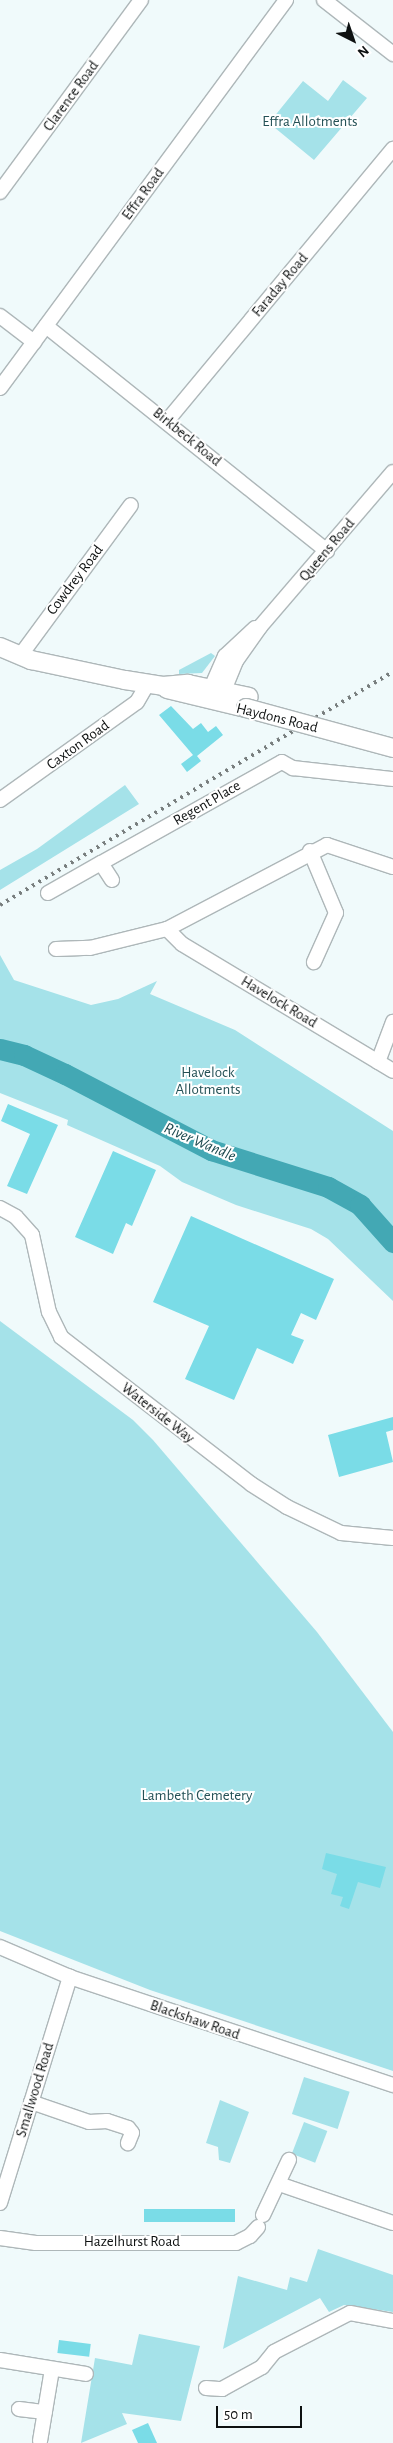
<!DOCTYPE html>
<html>
<head>
<meta charset="utf-8">
<style>
	body { margin:0 }
	#map { position:relative; width:393px; height:2443px; overflow:hidden; background:#f0fafb; font-family:"Alegreya Sans",sans-serif }
	div>[style] { position:absolute }
	[style*='--x'] { left:calc(var(--x)*1px); top:calc(var(--y)*1px); width:calc(var(--w)*1px); rotate:calc(var(--a)*1deg) }
	.green>* { inset:0; background:#a5e2e9; transform-origin:0 0 }
	.river>* { height:21px; margin:-10.5px; padding:0 10.5px; transform-origin:10.5px; border-radius:10.5px; background:#43a8b4 }
	.building>* { inset:0; background:#7adce7; transform-origin:0 0 }
	.roads { filter:drop-shadow(1px 0 #aeb7b9) drop-shadow(-1px 0 #aeb7b9) drop-shadow(0 1px #aeb7b9) drop-shadow(0 -1px #aeb7b9) }
	.minor>* { height:14px; margin:-7px; padding:0 7px; transform-origin:7px; border-radius:7px; background:#fff }
	.major>* { height:18px; margin:-9px; padding:0 9px; transform-origin:9px; border-radius:9px; background:#fff }
	.rail>* { height:4px; margin-top:-2px; transform-origin:0; background:repeating-linear-gradient(90deg,#787e7e 0 2.5px,transparent 0 7.5px) }
	.bridges { filter:drop-shadow(1px 0 #aeb7b9) drop-shadow(-1px 0 #aeb7b9) drop-shadow(0 1px #aeb7b9) drop-shadow(0 -1px #aeb7b9) }
	.major-bridge>* { height:18px; margin:-9px; padding:0 9px; transform-origin:9px; border-radius:9px; background:#fff }
	span { translate:-50% -50%; white-space:nowrap; text-align:center; line-height:1.15; -webkit-text-stroke:4px #fff; paint-order:stroke }
	.street-label { font-size:15px; color:#0e1111 }
	.park-label { font-size:15px; color:#245156 }
	.water-label { font-size:16px; color:#1b484e; font-style:italic }
	.north { position:absolute; left:328px; top:15px; width:50px; height:50px; -webkit-text-stroke:4px #fff; paint-order:stroke; rotate:139deg; font-size:14px; font-weight:700; line-height:20px; text-align:center; color:#0e1111 }
	.north::after { content:''; display:block; margin:auto; width:18px; height:22px; background:#0e1111; clip-path:polygon(50% 0,100% 100%,50% 72%,0 100%) }
	.scale { position:absolute; left:216px; top:2406px; width:86px; height:22px; box-sizing:border-box; border:2px solid #0e1111; border-top:0; padding-left:6px; font-size:15px; line-height:18px; white-space:nowrap; color:#0e1111; -webkit-text-stroke:4px #fff; paint-order:stroke }
</style>
</head>
<body>
<div id="map">
	<div class="green">
		<i style="clip-path:polygon(343px 80px,367px 98px,314px 160px,269px 123px,303px 81px,328px 101px)"></i>
		<i style="clip-path:polygon(211px 653px,215px 656px,202px 673px,179px 674px,179px 670px)"></i>
		<i style="clip-path:polygon(125px 785px,139px 804px,0 890px,0 870px,37px 849px)"></i>
		<i style="clip-path:polygon(0 955px,14px 980px,91px 1005px,118px 999px,157px 981px,150px 994px,235px 1030px,393px 1131px,393px 1301px,328px 1239px,311px 1229px,236px 1205px,182px 1182px,160px 1166px,67px 1125px,68px 1120px,0 1093px)"></i>
		<i style="clip-path:polygon(0 1321px,133px 1420px,153px 1440px,317px 1632px,393px 1732px,393px 2071px,150px 1990px,0 1931px)"></i>
		<i style="left:304px;top:2077px;width:48px;height:39px;rotate:18deg"></i>
		<i style="clip-path:polygon(220px 2100px,249px 2112px,230px 2163px,219px 2160px,218px 2147px,206px 2143px)"></i>
		<i style="left:304px;top:2122px;width:25px;height:34px;rotate:21deg"></i>
		<i style="clip-path:polygon(318px 2249px,393px 2275px,393px 2312px,344px 2305px,329px 2312px,320px 2298px,223px 2349px,238px 2276px,287px 2290px,290px 2277px,307px 2282px)"></i>
		<i style="clip-path:polygon(139px 2334px,200px 2346px,181px 2421px,122px 2413px,127px 2424px,81px 2443px,95px 2358px,132px 2365px)"></i>
	</div>
	<div class="river">
		<i style="--x:0;--y:1049;--w:25;--a:14"></i>
		<i style="--x:24;--y:1055;--w:45;--a:24.9"></i>
		<i style="--x:65;--y:1074;--w:165;--a:27.5"></i>
		<i style="--x:211;--y:1150;--w:123;--a:17.5"></i>
		<i style="--x:328;--y:1187;--w:37;--a:29"></i>
		<i style="--x:360;--y:1205;--w:50;--a:48.3"></i>
	</div>
	<div class="building">
		<i style="clip-path:polygon(171px 706px,193px 729px,201px 723px,208px 732px,216px 726px,223px 735px,197px 756px,201px 761px,187px 772px,181px 764px,193px 755px,159px 715px)"></i>
		<i style="clip-path:polygon(8px 1104px,58px 1125px,27px 1194px,7px 1186px,30px 1134px,1px 1121px)"></i>
		<i style="clip-path:polygon(113px 1151px,156px 1170px,132px 1226px,126px 1223px,113px 1254px,75px 1237px)"></i>
		<i style="clip-path:polygon(191px 1216px,334px 1279px,316px 1320px,301px 1313px,291px 1335px,304px 1340px,293px 1364px,257px 1348px,234px 1400px,185px 1379px,209px 1326px,153px 1302px)"></i>
		<i style="clip-path:polygon(393px 1417px,393px 1430px,386px 1432px,393px 1462px,339px 1477px,328px 1435px)"></i>
		<i style="clip-path:polygon(326px 1853px,386px 1867px,380px 1888px,358px 1882px,349px 1909px,340px 1906px,343px 1897px,331px 1894px,337px 1874px,322px 1869px)"></i>
		<i style="left:144px;top:2209px;width:91px;height:13px"></i>
		<i style="left:59px;top:2340px;width:32px;height:13px;rotate:7deg"></i>
		<i style="clip-path:polygon(148px 2423px,157px 2443px,138px 2443px,132px 2430px)"></i>
	</div>
	<div class="roads">
		<div class="minor">
			<i style="--x:324;--y:0;--w:88;--a:38"></i>
			<i style="--x:0;--y:192;--w:238;--a:-53.7"></i>
			<i style="--x:0;--y:316;--w:43;--a:37.4"></i>
			<i style="--x:46;--y:326;--w:360;--a:38.7"></i>
			<i style="--x:0;--y:388;--w:482;--a:-53.6"></i>
			<i style="--x:167;--y:421;--w:354;--a:-50.3"></i>
			<i style="--x:20;--y:656;--w:187;--a:-53.7"></i>
			<i style="--x:207;--y:697;--w:45;--a:-66.3"></i>
			<i style="--x:225;--y:656;--w:41;--a:-43"></i>
			<i style="--x:220;--y:700;--w:42;--a:-67.7"></i>
			<i style="--x:236;--y:661;--w:42;--a:-54.8"></i>
			<i style="--x:260;--y:627;--w:204;--a:-49.4"></i>
			<i style="--x:0;--y:800;--w:168;--a:-35.6"></i>
			<i style="--x:137;--y:702;--w:22;--a:-60"></i>
			<i style="--x:310;--y:851;--w:67;--a:67.2"></i>
			<i style="--x:336;--y:913;--w:54;--a:114.2"></i>
			<i style="--x:393;--y:867;--w:70;--a:-161.6"></i>
			<i style="--x:327;--y:845;--w:181;--a:152.3"></i>
			<i style="--x:167;--y:929;--w:21;--a:45"></i>
			<i style="--x:182;--y:944;--w:246;--a:31"></i>
			<i style="--x:112;--y:880;--w:20;--a:-123"></i>
			<i style="--x:101;--y:863;--w:207;--a:-29.2"></i>
			<i style="--x:282;--y:762;--w:13;--a:29"></i>
			<i style="--x:293;--y:768;--w:101;--a:6.3"></i>
			<i style="--x:48;--y:893;--w:61;--a:-29.5"></i>
			<i style="--x:56;--y:949;--w:34;--a:-2"></i>
			<i style="--x:90;--y:948;--w:79;--a:-13.9"></i>
			<i style="--x:378;--y:1062;--w:43;--a:-69.4"></i>
			<i style="--x:0;--y:1208;--w:18;--a:29"></i>
			<i style="--x:16;--y:1217;--w:24;--a:48"></i>
			<i style="--x:32;--y:1235;--w:79;--a:77.6"></i>
			<i style="--x:49;--y:1312;--w:28;--a:64"></i>
			<i style="--x:61;--y:1337;--w:240;--a:37.7"></i>
			<i style="--x:251;--y:1484;--w:43;--a:32.6"></i>
			<i style="--x:287;--y:1507;--w:60;--a:25.7"></i>
			<i style="--x:341;--y:1533;--w:52;--a:5.5"></i>
			<i style="--x:0;--y:1947;--w:76;--a:23.2"></i>
			<i style="--x:70;--y:1977;--w:341;--a:18.5"></i>
			<i style="--x:31;--y:2102;--w:61;--a:19"></i>
			<i style="--x:89;--y:2122;--w:18;--a:-3"></i>
			<i style="--x:107;--y:2121;--w:22;--a:18"></i>
			<i style="--x:128;--y:2128;--w:6;--a:51"></i>
			<i style="--x:132;--y:2133;--w:11;--a:112"></i>
			<i style="--x:279;--y:2184;--w:120;--a:18.9"></i>
			<i style="--x:0;--y:2203;--w:237;--a:-72.8"></i>
			<i style="--x:263;--y:2215;--w:61;--a:-64.7"></i>
			<i style="--x:0;--y:2238;--w:36;--a:8"></i>
			<i style="--x:36;--y:2243;--w:200;--a:0"></i>
			<i style="--x:236;--y:2243;--w:16;--a:-27"></i>
			<i style="--x:250;--y:2236;--w:12;--a:-48"></i>
			<i style="--x:0;--y:2360;--w:87;--a:9.2"></i>
			<i style="--x:206;--y:2388;--w:16;--a:4"></i>
			<i style="--x:222;--y:2389;--w:46;--a:-28.8"></i>
			<i style="--x:262;--y:2367;--w:19;--a:-51"></i>
			<i style="--x:274;--y:2352;--w:85;--a:-27.2"></i>
			<i style="--x:350;--y:2313;--w:44;--a:10.5"></i>
			<i style="--x:19;--y:2409;--w:26;--a:7"></i>
			<i style="--x:40;--y:2441;--w:73;--a:-80.5"></i>
		</div>
		<div class="major">
			<i style="--x:0;--y:647;--w:34;--a:23"></i>
			<i style="--x:31;--y:660;--w:96;--a:12"></i>
			<i style="--x:125;--y:680;--w:38;--a:9"></i>
			<i style="--x:163;--y:686;--w:25;--a:-5"></i>
			<i style="--x:188;--y:684;--w:62;--a:12"></i>
			<i style="--x:167;--y:689;--w:81;--a:13.5"></i>
		</div>
	</div>
	<div class="rail">
		<i style="--x:0;--y:905;--w:457;--a:-30.7"></i>
	</div>
	<div class="bridges">
		<div class="major-bridge">
			<i style="--x:246;--y:708;--w:152;--a:15.2"></i>
		</div>
	</div>
	<div class="street-label">
		<span style="left:71px;top:96px;rotate:-54deg">Clarence Road</span>
		<span style="left:143px;top:194px;rotate:-54deg">Effra Road</span>
		<span style="left:280px;top:285px;rotate:-50deg">Faraday Road</span>
		<span style="left:187px;top:437px;rotate:39deg">Birkbeck Road</span>
		<span style="left:327px;top:550px;rotate:-50deg">Queens Road</span>
		<span style="left:75px;top:580px;rotate:-53deg">Cowdrey Road</span>
		<span style="left:277px;top:718px;rotate:14deg">Haydons Road</span>
		<span style="left:78px;top:745px;rotate:-36deg">Caxton Road</span>
		<span style="left:207px;top:803px;rotate:-30deg">Regent Place</span>
		<span style="left:279px;top:1002px;rotate:31deg">Havelock Road</span>
		<span style="left:158px;top:1413px;rotate:38deg">Waterside Way</span>
		<span style="left:195px;top:2020px;rotate:19deg">Blackshaw Road</span>
		<span style="left:35px;top:2090px;rotate:-73deg">Smallwood Road</span>
		<span style="left:132px;top:2242px">Hazelhurst Road</span>
	</div>
	<div class="park-label">
		<span style="left:310px;top:122px">Effra Allotments</span>
		<span style="left:208px;top:1081px">Havelock<br>Allotments</span>
		<span style="left:197px;top:1796px">Lambeth Cemetery</span>
	</div>
	<div class="water-label">
		<span style="left:200px;top:1142px;rotate:23deg">River Wandle</span>
	</div>
	<div class="north">N</div>
	<div class="scale">50 m</div>
</div>
</body>
</html>
